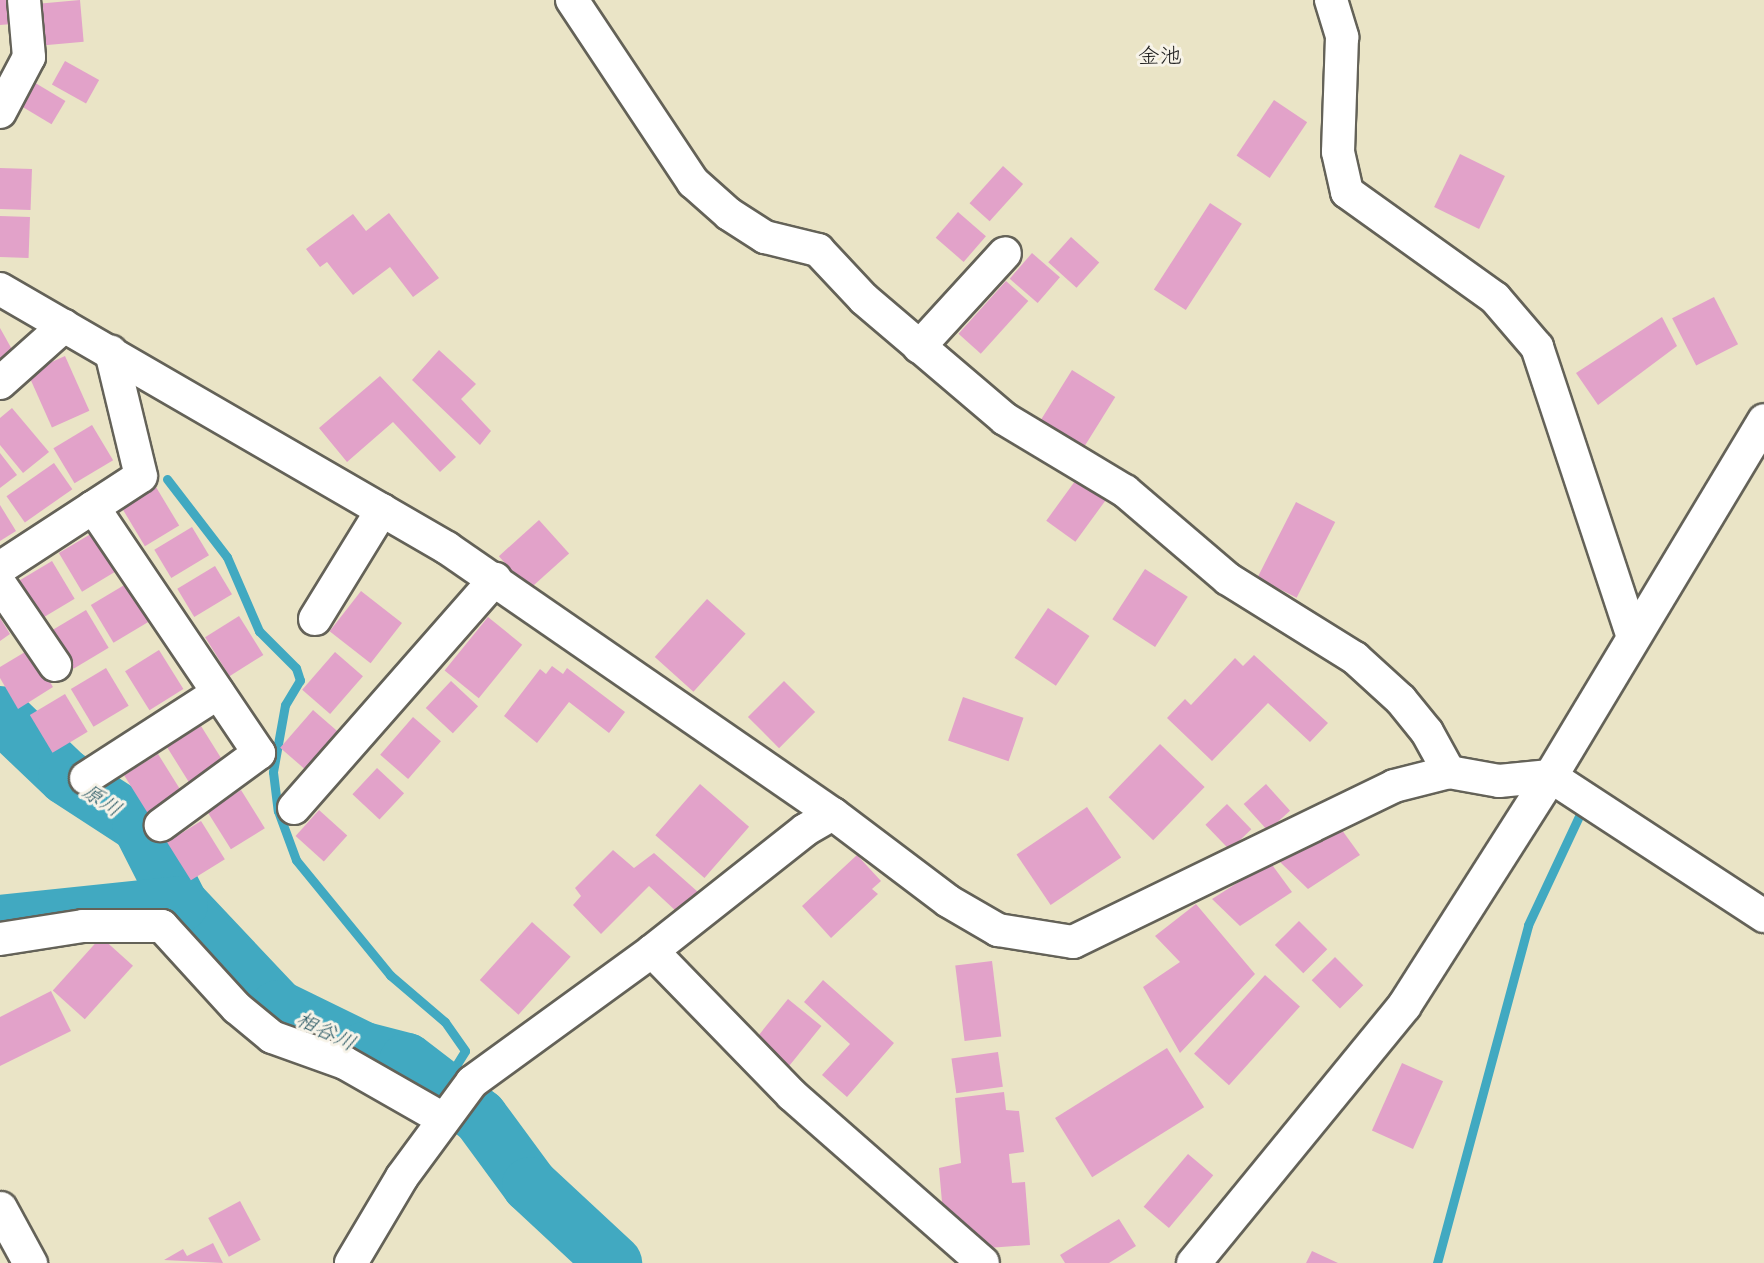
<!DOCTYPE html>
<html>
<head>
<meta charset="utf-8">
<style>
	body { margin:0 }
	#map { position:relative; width:1764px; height:1263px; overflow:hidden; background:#eae4c6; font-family:"Patrick Hand","Klee One",sans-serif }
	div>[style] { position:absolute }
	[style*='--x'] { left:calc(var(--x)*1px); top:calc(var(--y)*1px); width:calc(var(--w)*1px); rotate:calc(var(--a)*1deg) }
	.stream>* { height:9px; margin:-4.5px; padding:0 4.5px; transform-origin:4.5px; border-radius:4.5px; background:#41a9c1 }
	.river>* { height:56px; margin:-28px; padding:0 28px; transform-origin:28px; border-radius:28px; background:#41a9c1 }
	.building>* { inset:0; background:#e2a2c9; transform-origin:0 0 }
	.roads { filter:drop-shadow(2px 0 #646258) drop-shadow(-2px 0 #646258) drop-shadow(0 2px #646258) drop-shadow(0 -2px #646258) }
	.street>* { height:32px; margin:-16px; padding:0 16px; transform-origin:16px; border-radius:16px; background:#fff }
	.secondary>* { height:33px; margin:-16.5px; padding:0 16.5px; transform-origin:16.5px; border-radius:16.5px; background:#fff }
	span { translate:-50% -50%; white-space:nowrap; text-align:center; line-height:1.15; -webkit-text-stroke:6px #f7f3e8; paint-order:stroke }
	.water-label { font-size:21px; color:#2d5b66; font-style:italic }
	.quarter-label { font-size:22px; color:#1c1c1c }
</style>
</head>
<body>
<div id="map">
	<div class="stream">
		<i style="--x:167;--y:479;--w:98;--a:52.4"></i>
		<i style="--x:227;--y:557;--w:81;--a:66.6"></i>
		<i style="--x:259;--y:631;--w:52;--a:45"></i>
		<i style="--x:296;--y:668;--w:13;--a:72"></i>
		<i style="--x:300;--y:680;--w:29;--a:121"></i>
		<i style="--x:285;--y:705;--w:68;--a:100.2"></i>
		<i style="--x:273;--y:772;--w:39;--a:83"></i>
		<i style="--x:278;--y:811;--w:52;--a:69.8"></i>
		<i style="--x:296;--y:860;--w:149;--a:50.7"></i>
		<i style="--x:390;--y:975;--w:72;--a:40.5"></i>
		<i style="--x:445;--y:1022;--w:35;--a:55"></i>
		<i style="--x:465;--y:1051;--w:44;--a:121.9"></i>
		<i style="--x:1437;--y:1263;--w:350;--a:-74.9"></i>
		<i style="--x:1528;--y:925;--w:123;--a:-64.9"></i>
	</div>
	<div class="river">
		<i style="--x:0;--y:714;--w:91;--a:43.7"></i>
		<i style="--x:66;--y:777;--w:88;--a:33"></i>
		<i style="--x:140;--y:825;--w:89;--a:63.1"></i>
		<i style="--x:180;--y:904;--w:143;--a:46.7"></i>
		<i style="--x:278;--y:1008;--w:96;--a:26"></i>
		<i style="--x:364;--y:1050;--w:44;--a:14.3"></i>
		<i style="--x:407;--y:1061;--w:92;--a:37.5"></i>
		<i style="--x:480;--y:1117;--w:84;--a:53.7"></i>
		<i style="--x:530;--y:1185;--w:115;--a:42.9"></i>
		<i style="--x:0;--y:923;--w:181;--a:-6"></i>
	</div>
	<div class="building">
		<i style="clip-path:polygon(0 0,9px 0,12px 24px,0 25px)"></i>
		<i style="left:80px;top:0;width:42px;height:39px;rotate:85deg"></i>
		<i style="left:65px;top:61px;width:39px;height:27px;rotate:29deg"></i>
		<i style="left:32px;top:81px;width:39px;height:27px;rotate:31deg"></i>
		<i style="left:1274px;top:100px;width:40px;height:67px;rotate:34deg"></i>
		<i style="left:1460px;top:154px;width:50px;height:59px;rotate:26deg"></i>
		<i style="left:1003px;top:166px;width:27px;height:50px;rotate:42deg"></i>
		<i style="left:0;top:168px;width:32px;height:41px;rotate:2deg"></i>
		<i style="left:1210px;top:203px;width:38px;height:103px;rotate:33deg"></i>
		<i style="left:958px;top:212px;width:37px;height:34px;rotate:41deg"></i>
		<i style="clip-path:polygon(389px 213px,439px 278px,413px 297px,390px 267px,353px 295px,327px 262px,320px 267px,306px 249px,353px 214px,366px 231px)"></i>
		<i style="left:0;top:216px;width:30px;height:41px;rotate:2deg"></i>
		<i style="left:1071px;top:237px;width:38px;height:34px;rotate:42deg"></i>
		<i style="left:1032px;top:253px;width:37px;height:34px;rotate:41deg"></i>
		<i style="left:1006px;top:281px;width:30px;height:71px;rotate:42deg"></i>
		<i style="left:1714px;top:297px;width:53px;height:47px;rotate:63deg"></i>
		<i style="clip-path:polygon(1662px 317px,1677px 346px,1598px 405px,1576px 373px)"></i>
		<i style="clip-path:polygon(0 328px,14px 353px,0 362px)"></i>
		<i style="clip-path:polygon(439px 350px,476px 384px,461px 399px,491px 431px,480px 445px,412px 380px)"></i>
		<i style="left:65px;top:356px;width:60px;height:41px;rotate:66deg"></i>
		<i style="left:1072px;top:370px;width:51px;height:60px;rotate:32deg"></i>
		<i style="clip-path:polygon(380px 376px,456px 457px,440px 472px,393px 422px,347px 462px,319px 428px)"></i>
		<i style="clip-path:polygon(12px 408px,49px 452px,23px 473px,0 445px,0 418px)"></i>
		<i style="left:92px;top:425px;width:41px;height:45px;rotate:59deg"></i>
		<i style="clip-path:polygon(0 453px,17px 475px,0 488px)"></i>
		<i style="left:54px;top:463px;width:32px;height:58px;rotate:55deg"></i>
		<i style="left:1078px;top:477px;width:36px;height:54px;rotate:36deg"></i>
		<i style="left:156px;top:487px;width:45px;height:40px;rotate:59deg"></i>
		<i style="left:1296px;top:502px;width:44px;height:85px;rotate:27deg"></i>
		<i style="clip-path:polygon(0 505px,16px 531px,0 541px)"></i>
		<i style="left:539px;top:520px;width:45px;height:54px;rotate:48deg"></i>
		<i style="left:192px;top:527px;width:33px;height:44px;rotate:59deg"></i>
		<i style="left:94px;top:532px;width:45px;height:41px;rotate:59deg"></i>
		<i style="left:52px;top:561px;width:44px;height:41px;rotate:59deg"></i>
		<i style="left:215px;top:566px;width:33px;height:44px;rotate:59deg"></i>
		<i style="left:1145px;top:569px;width:51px;height:60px;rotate:33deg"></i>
		<i style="left:126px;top:584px;width:44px;height:41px;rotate:59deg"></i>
		<i style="left:361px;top:591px;width:52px;height:51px;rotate:38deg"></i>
		<i style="left:707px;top:599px;width:52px;height:78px;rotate:42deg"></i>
		<i style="left:1048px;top:608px;width:50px;height:60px;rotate:34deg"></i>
		<i style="left:86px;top:610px;width:44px;height:41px;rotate:59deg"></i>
		<i style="left:239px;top:616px;width:46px;height:40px;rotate:58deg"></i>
		<i style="left:488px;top:617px;width:44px;height:69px;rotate:39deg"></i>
		<i style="clip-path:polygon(0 618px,10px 634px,0 641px)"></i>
		<i style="clip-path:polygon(30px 649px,53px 687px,18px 709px,0 678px,0 667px)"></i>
		<i style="left:159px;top:650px;width:46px;height:40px;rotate:58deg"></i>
		<i style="left:335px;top:652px;width:37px;height:50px;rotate:41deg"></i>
		<i style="clip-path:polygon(1254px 655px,1328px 723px,1310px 742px,1268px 703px,1212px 761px,1167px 718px,1185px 699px,1191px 705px,1235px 658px,1243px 666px)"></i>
		<i style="clip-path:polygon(552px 666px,563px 674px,567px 668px,625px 712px,609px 733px,569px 702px,537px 743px,504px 716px,540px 669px,546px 674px)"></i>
		<i style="left:106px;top:668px;width:44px;height:41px;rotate:59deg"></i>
		<i style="left:451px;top:681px;width:37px;height:37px;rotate:43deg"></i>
		<i style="left:784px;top:681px;width:44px;height:51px;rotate:45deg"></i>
		<i style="left:65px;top:694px;width:44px;height:41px;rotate:59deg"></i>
		<i style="left:963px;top:697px;width:64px;height:46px;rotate:19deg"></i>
		<i style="left:313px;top:710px;width:37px;height:50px;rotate:41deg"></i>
		<i style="left:413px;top:717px;width:37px;height:50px;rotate:41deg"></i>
		<i style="left:201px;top:726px;width:46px;height:40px;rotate:58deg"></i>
		<i style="left:1160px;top:744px;width:62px;height:74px;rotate:44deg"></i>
		<i style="left:158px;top:754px;width:46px;height:40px;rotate:58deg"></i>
		<i style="left:377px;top:768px;width:37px;height:36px;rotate:43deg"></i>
		<i style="left:700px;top:784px;width:65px;height:68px;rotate:41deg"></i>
		<i style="left:1266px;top:784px;width:36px;height:30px;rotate:48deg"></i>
		<i style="left:241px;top:790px;width:45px;height:40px;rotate:58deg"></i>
		<i style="left:1227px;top:804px;width:35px;height:30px;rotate:46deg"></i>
		<i style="left:1087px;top:807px;width:61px;height:85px;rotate:56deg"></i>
		<i style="left:319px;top:810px;width:38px;height:35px;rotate:42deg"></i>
		<i style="left:201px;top:821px;width:45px;height:40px;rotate:58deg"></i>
		<i style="clip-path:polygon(1339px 826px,1360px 855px,1308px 889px,1280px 862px)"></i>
		<i style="clip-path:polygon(613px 850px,634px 868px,654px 853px,698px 892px,677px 912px,649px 886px,601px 934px,573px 905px,581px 896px,575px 888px)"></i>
		<i style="clip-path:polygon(857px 855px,881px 881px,872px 889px,878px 894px,831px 938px,802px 906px)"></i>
		<i style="clip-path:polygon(1270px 862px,1292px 892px,1240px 926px,1212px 899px)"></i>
		<i style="clip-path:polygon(1196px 904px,1255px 974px,1180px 1053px,1143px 987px,1180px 962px,1155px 936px)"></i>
		<i style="left:1299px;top:921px;width:40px;height:34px;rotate:45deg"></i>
		<i style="left:532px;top:922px;width:52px;height:78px;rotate:42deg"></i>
		<i style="left:101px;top:937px;width:43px;height:72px;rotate:42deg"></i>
		<i style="left:1335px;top:957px;width:40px;height:33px;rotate:45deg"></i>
		<i style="left:992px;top:961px;width:76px;height:37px;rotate:83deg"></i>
		<i style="left:1265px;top:975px;width:47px;height:106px;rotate:42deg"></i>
		<i style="clip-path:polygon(823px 980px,894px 1043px,847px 1097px,822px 1075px,850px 1044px,804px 1002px)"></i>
		<i style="clip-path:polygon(51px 991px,71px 1031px,0 1066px,0 1017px)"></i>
		<i style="left:788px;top:999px;width:43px;height:52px;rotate:39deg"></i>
		<i style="left:1167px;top:1048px;width:70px;height:132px;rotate:58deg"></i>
		<i style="left:998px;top:1052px;width:35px;height:47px;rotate:82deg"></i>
		<i style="left:1402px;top:1063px;width:45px;height:74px;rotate:24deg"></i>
		<i style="clip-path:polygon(1004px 1092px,1006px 1110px,1019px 1111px,1024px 1152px,1009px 1154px,1012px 1183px,1025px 1182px,1030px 1245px,988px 1248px,942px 1202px,939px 1168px,961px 1163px,955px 1098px)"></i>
		<i style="left:1188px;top:1154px;width:33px;height:69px;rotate:40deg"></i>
		<i style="left:240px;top:1201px;width:44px;height:36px;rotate:62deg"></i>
		<i style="clip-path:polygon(1119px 1219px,1136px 1246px,1109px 1263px,1065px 1263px,1060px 1255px)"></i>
		<i style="clip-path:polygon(213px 1243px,223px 1263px,164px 1260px,183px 1249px,187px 1256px)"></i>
		<i style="clip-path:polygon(1312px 1251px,1338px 1263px,1306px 1263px)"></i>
	</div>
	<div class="roads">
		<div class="street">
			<i style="--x:572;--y:0;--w:219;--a:56.4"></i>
			<i style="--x:693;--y:182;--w:48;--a:41.6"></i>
			<i style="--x:729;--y:214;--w:43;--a:32.6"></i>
			<i style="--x:765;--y:237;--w:55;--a:13.8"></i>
			<i style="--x:818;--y:250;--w:67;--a:46.8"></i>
			<i style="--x:864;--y:299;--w:185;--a:40.4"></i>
			<i style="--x:1005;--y:419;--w:140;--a:31"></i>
			<i style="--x:1125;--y:491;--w:135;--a:40.5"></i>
			<i style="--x:1228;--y:579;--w:150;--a:31.9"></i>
			<i style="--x:1355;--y:658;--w:62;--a:42.4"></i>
			<i style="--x:1401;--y:700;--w:41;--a:50.9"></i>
			<i style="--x:1427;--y:732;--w:46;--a:61.2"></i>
			<i style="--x:1331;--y:0;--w:39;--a:73"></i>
			<i style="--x:1342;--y:37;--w:115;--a:92"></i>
			<i style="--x:1338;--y:152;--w:41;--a:77.3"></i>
			<i style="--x:1347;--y:192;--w:182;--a:35.6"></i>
			<i style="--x:1495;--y:298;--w:65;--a:49.4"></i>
			<i style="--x:1537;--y:347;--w:306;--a:71.7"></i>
			<i style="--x:0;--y:112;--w:62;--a:-62.2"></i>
			<i style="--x:29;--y:57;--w:57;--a:-95"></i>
			<i style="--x:0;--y:289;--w:517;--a:30.09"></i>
			<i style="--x:447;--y:548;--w:469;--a:34.6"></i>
			<i style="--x:833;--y:814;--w:144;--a:37.1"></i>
			<i style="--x:948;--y:901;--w:58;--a:30.1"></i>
			<i style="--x:998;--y:930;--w:76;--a:9.1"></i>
			<i style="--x:1073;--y:942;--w:357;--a:-25.9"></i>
			<i style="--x:1394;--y:786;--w:57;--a:-14.3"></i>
			<i style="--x:1449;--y:772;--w:51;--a:10.2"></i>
			<i style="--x:1499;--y:781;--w:51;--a:-5.6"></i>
			<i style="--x:1550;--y:776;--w:256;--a:33.2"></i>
			<i style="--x:919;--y:347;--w:127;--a:-47.5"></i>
			<i style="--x:0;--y:383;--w:86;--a:-41.7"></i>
			<i style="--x:93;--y:507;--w:297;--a:56"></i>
			<i style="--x:259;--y:753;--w:122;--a:143.7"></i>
			<i style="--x:0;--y:568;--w:168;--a:-33.1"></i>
			<i style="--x:141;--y:476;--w:128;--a:-103.6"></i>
			<i style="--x:0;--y:584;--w:98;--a:55.8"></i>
			<i style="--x:315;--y:619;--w:128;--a:-58.4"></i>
			<i style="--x:86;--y:778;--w:157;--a:-32.8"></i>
			<i style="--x:294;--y:808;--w:305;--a:-48.7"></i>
			<i style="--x:0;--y:939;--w:84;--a:-8.9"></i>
			<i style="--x:83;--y:926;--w:79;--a:0"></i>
			<i style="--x:162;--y:926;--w:111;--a:47.6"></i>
			<i style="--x:237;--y:1008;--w:45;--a:39.6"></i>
			<i style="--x:272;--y:1037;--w:77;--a:19.6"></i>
			<i style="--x:345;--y:1063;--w:113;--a:29.7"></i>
			<i style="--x:652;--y:951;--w:201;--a:45.8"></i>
			<i style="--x:792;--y:1095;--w:254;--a:41.3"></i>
			<i style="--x:351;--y:1263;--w:100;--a:-59.3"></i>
			<i style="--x:402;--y:1177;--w:118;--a:-53.6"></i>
			<i style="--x:472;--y:1082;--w:223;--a:-36"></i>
			<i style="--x:652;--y:951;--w:195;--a:-38.3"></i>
			<i style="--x:805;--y:830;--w:32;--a:-30"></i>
		</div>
		<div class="secondary">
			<i style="--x:0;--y:1208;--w:63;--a:61.4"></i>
			<i style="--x:1193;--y:1263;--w:333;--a:-50.7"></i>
			<i style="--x:1404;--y:1005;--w:272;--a:-57.5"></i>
			<i style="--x:1550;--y:776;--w:415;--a:-59"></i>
		</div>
	</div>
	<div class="water-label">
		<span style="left:102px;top:800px;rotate:33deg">原川</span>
		<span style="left:326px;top:1031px;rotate:26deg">相谷川</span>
	</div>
	<div class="quarter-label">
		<span style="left:1160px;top:56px">金池</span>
	</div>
</div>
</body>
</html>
